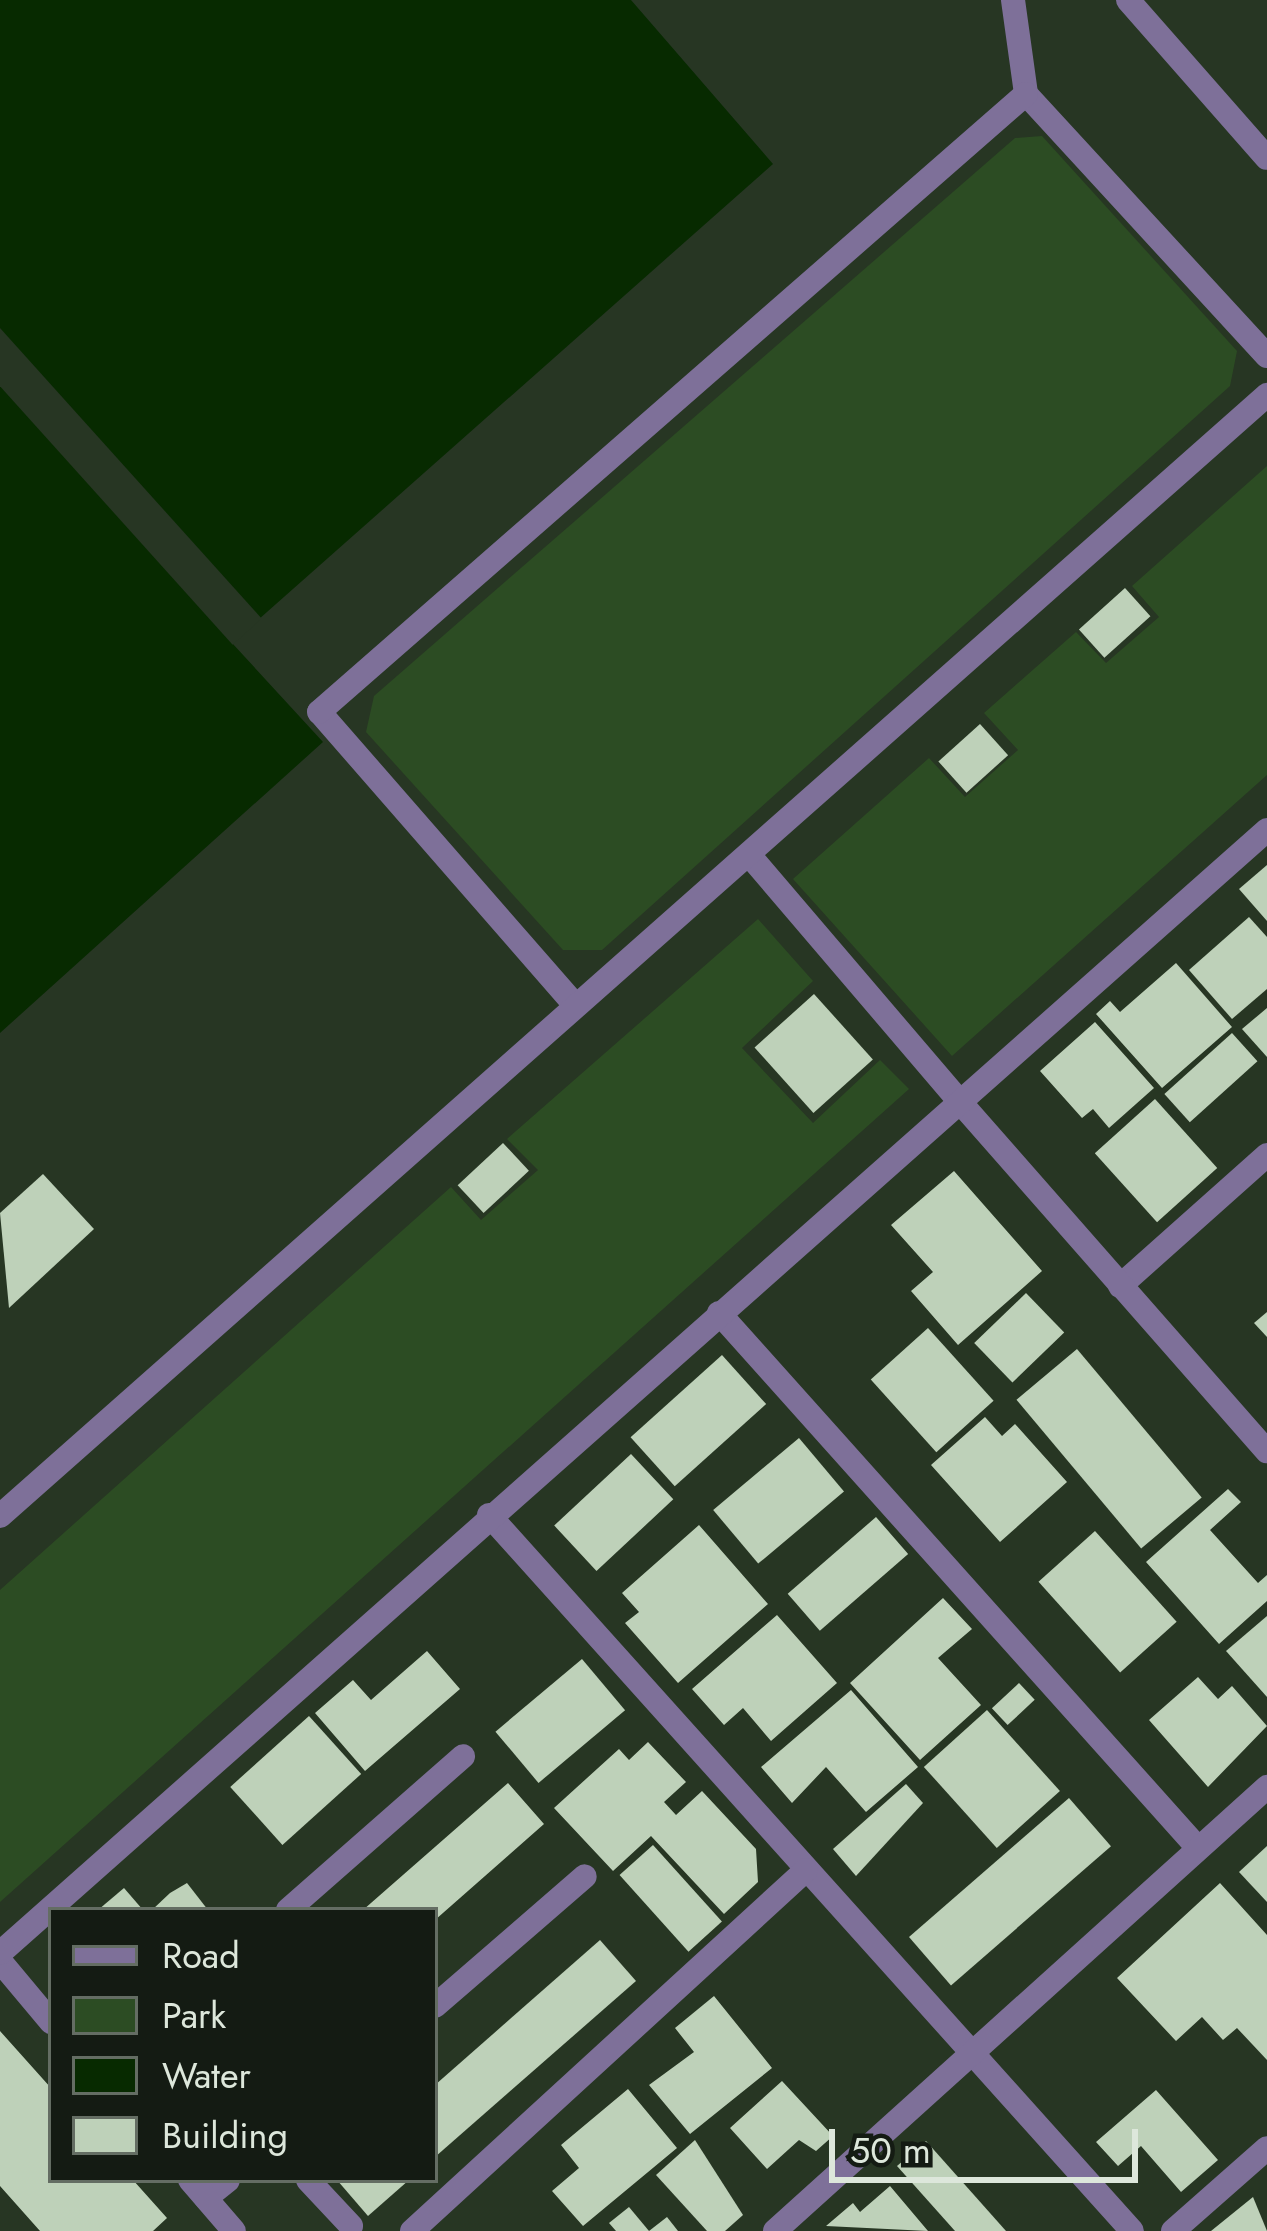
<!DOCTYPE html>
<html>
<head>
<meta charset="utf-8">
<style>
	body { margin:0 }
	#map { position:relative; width:1267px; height:2231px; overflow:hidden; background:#273623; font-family:Jost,sans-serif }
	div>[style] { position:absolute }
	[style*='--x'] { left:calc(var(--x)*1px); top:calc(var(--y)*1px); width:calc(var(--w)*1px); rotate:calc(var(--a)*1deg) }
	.green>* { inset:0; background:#2c4c23 }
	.water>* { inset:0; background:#072a00 }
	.pier>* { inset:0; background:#273623; transform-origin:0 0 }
	.building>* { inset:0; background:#bed1b9; transform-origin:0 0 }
	.service>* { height:24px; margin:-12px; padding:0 12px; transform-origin:12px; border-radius:12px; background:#7e7099 }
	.minor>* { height:24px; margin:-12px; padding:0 12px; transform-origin:12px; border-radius:12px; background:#7e7099 }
	.tertiary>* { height:24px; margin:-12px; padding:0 12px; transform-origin:12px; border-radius:12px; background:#7e7099 }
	span { translate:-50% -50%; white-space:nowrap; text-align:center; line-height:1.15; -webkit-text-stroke:12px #141b13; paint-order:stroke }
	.legend { position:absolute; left:48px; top:1907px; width:390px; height:276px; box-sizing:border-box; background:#141b13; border:3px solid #646d63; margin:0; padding:15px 21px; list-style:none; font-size:36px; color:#dde7db }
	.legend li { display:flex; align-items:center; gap:24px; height:60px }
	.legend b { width:60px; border:3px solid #646d63 }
	.scale { position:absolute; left:829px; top:2129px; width:309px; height:54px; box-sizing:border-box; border:6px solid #dde7db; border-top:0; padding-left:15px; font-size:36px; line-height:42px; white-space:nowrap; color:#dde7db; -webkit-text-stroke:9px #141b13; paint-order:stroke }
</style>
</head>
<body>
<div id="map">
	<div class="green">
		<i style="clip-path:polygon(1042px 136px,1237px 351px,1230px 386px,602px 950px,563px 950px,366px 732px,374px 696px,1015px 138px)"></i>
		<i style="clip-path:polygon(1267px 466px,1267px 775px,952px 1056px,793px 879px,929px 758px,965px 797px,1018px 750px,984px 713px,1076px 632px,1106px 663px,1159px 617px,1132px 586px)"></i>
		<i style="clip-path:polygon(758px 919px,813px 981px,742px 1048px,813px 1123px,880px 1060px,909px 1089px,0 1902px,0 1590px,451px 1187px,481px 1220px,538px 1170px,507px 1139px)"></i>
	</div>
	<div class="water">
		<i style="clip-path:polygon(0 0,631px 0,773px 164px,232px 643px,323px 742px,0 1033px)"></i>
	</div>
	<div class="pier">
		<i style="left:0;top:328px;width:391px;height:39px;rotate:48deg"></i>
	</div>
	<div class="building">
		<i style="left:1125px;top:588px;width:38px;height:62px;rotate:48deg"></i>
		<i style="left:980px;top:724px;width:42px;height:56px;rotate:48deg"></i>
		<i style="clip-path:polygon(1267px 865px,1267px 921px,1239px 889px)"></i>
		<i style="clip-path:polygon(1249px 917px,1267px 937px,1267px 989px,1232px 1019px,1189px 970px)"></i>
		<i style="clip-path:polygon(1176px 963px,1232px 1027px,1162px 1088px,1096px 1014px,1110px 1001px,1120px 1012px)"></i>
		<i style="left:814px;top:994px;width:88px;height:80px;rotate:48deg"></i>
		<i style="clip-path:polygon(1267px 1008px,1267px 1057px,1242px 1029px)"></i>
		<i style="clip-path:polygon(1095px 1022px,1154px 1088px,1109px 1128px,1093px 1109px,1082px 1118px,1040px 1071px)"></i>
		<i style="left:1232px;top:1033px;width:38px;height:91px;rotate:48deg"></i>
		<i style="left:1155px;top:1099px;width:93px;height:81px;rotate:48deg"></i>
		<i style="left:503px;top:1143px;width:38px;height:62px;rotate:47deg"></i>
		<i style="clip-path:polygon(954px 1171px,1042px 1271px,958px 1345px,911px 1291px,933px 1272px,891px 1225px)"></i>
		<i style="clip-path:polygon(43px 1174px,94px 1229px,9px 1308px,0 1213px)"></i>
		<i style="left:1026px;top:1293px;width:55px;height:72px;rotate:46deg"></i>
		<i style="clip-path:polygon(1267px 1312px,1267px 1337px,1254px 1323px)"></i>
		<i style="left:928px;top:1328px;width:98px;height:77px;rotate:48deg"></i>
		<i style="left:1077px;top:1349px;width:194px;height:79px;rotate:50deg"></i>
		<i style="left:722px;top:1355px;width:66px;height:123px;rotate:48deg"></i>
		<i style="clip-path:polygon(985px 1417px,1002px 1436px,1015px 1424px,1067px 1482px,1000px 1542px,931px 1465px)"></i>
		<i style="left:799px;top:1438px;width:70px;height:112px;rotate:50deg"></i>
		<i style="left:631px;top:1454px;width:62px;height:105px;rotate:47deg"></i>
		<i style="clip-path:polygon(1228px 1489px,1241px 1502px,1210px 1530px,1258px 1583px,1267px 1575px,1267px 1601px,1219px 1644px,1146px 1562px)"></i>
		<i style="left:876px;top:1517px;width:49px;height:117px;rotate:49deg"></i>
		<i style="clip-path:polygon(699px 1525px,768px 1604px,678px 1683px,625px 1623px,639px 1612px,622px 1593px)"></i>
		<i style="left:1095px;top:1531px;width:122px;height:76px;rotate:48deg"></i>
		<i style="clip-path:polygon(943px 1598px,972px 1629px,938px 1658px,981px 1705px,920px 1760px,850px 1683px)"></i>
		<i style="clip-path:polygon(777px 1615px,837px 1683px,771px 1741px,743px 1708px,724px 1725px,692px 1689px)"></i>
		<i style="clip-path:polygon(1267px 1616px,1267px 1697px,1226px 1651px)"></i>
		<i style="clip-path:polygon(427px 1651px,460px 1689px,365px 1771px,315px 1713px,353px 1680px,371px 1700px)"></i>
		<i style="left:582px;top:1659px;width:67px;height:113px;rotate:50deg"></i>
		<i style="clip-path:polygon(1198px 1677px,1218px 1699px,1232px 1686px,1267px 1726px,1208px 1787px,1149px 1720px)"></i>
		<i style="left:1019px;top:1683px;width:23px;height:37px;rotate:47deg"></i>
		<i style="clip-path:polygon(851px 1690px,918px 1767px,866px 1812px,826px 1767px,792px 1803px,761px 1767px)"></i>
		<i style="left:987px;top:1710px;width:109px;height:85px;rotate:48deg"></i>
		<i style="left:309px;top:1716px;width:78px;height:106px;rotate:48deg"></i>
		<i style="clip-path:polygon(648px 1742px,686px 1782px,664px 1802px,676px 1815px,702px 1791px,756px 1849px,758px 1882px,724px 1914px,651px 1836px,613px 1871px,554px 1808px,619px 1749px,629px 1760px)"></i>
		<i style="clip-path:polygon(508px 1783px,544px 1824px,435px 1920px,435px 1910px,363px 1910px)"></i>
		<i style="clip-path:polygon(906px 1784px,923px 1803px,856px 1876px,833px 1849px)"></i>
		<i style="left:1069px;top:1798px;width:64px;height:212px;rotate:49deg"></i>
		<i style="left:653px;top:1845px;width:103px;height:45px;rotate:48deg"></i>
		<i style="clip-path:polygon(1267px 1846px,1267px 1902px,1239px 1872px)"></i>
		<i style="clip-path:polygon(187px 1883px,208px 1910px,152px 1910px,170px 1893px)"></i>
		<i style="clip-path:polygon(1220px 1883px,1267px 1935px,1267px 2060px,1237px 2028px,1223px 2040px,1202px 2017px,1176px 2041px,1117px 1978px)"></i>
		<i style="clip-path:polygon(124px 1888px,143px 1910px,98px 1910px)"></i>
		<i style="clip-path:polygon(600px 1940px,636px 1981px,435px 2157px,435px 2085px)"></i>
		<i style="clip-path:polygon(714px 1996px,772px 2068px,690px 2134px,649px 2085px,694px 2052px,675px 2028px)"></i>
		<i style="clip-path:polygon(0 2031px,51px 2088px,51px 2180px,133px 2180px,167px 2218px,153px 2231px,40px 2231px,0 2186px)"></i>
		<i style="clip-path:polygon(782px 2081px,833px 2136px,816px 2151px,799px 2140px,767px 2169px,730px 2128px)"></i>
		<i style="clip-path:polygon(628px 2089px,677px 2148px,583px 2226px,552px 2191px,579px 2168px,561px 2145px)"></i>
		<i style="clip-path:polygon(1156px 2090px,1218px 2160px,1181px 2192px,1141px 2146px,1118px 2166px,1096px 2142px)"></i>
		<i style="clip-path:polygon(695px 2140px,743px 2215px,725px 2231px,707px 2231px,656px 2175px)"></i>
		<i style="clip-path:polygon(926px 2141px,1006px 2231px,955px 2231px,897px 2166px)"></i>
		<i style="clip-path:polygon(337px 2180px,409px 2180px,368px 2216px)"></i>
		<i style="clip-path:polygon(890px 2186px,928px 2231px,826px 2226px,853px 2203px,860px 2212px)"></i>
		<i style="clip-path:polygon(1253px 2197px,1267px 2231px,1211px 2231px)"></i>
		<i style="clip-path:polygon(629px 2207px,649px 2231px,616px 2231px,609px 2223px)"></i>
		<i style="clip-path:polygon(667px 2217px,678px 2231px,649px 2231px)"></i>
	</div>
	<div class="service">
		<i style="--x:288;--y:1910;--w:233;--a:-41.3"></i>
		<i style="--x:435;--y:2006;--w:198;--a:-40.9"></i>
		<i style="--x:308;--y:2180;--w:63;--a:46.9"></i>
		<i style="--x:206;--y:2198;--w:28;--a:-39"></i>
	</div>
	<div class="minor">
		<i style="--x:1013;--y:0;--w:95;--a:82.1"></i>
		<i style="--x:1026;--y:94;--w:356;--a:47.4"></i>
		<i style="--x:750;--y:856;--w:323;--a:49.5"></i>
		<i style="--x:575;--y:1005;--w:389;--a:-131.1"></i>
		<i style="--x:319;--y:712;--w:939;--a:-41.16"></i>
		<i style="--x:1120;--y:1286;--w:197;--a:-41.7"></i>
		<i style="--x:719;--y:1313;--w:718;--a:48.16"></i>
		<i style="--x:489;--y:1515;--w:962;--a:48.07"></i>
		<i style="--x:0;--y:1516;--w:1692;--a:-41.5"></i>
		<i style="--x:0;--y:1961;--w:80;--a:50.1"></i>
		<i style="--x:190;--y:2180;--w:67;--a:49.2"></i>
		<i style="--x:412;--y:2231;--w:534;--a:-42.5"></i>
		<i style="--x:775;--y:2231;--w:663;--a:-42.06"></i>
		<i style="--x:1173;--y:2231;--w:125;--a:-41.4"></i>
	</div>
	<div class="tertiary">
		<i style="--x:1128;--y:0;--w:210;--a:48.7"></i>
		<i style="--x:960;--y:1102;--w:465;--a:48.7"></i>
		<i style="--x:0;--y:1953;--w:1693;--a:-41.55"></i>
	</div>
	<ul class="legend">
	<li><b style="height:15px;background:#7e7099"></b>Road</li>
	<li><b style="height:33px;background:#2c4c23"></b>Park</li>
	<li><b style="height:33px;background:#072a00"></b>Water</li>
	<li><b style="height:33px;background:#bed1b9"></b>Building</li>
	</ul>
	<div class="scale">50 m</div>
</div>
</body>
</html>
